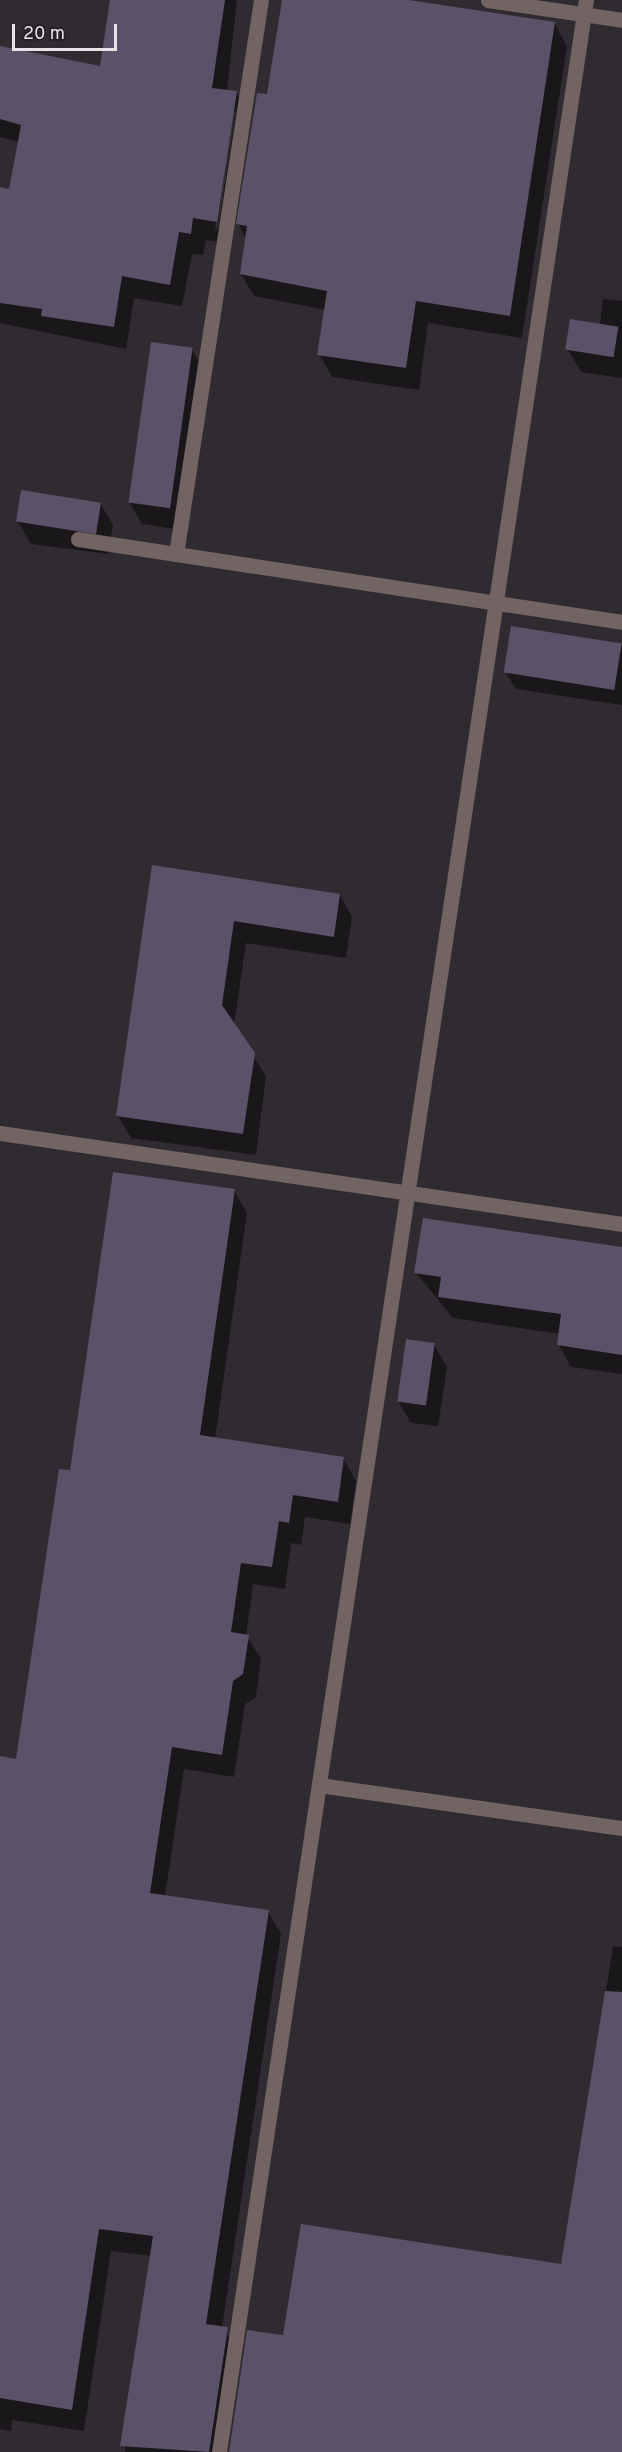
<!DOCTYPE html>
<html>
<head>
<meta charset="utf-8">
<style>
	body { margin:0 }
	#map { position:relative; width:622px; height:2452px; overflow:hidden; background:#302b31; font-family:Overpass,sans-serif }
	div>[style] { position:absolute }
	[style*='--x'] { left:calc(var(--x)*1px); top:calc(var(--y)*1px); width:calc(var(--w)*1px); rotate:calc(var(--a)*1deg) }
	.shadow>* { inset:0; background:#0007 }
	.building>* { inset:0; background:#5b5168; transform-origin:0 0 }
	.street>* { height:15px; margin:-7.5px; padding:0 7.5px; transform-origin:7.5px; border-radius:7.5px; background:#726462 }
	span { translate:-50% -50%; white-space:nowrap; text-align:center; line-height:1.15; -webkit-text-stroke:5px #262127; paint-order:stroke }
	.scale { position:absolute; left:12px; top:24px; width:105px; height:27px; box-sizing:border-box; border:3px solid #e7e3e7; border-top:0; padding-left:8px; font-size:18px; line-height:21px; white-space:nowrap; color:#e7e3e7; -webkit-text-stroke:4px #262127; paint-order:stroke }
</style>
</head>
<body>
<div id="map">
	<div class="shadow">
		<i style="clip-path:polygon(evenodd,112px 0,237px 0,227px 91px,236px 92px,249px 114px,229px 243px,206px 240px,203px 255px,192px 254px,182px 306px,134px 298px,126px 349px,0 323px,0 189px,10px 191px,19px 142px,0 137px,0 57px,102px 68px,112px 0,233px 111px,236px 111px,218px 229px,215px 229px,233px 111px)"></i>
		<i style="clip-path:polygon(283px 0,401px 0,554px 23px,567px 46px,522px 338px,428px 323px,419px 390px,332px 377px,319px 354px,326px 310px,254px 296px,241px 274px,247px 239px,238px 224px,269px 95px)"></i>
		<i style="clip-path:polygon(603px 299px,622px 301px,622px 378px,581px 372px,568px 350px,600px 325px)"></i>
		<i style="clip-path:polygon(192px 350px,205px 372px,182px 530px,142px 524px,129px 502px)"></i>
		<i style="clip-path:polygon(100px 503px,113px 525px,108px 554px,31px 544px,18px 522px)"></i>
		<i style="clip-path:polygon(622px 645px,622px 705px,516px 689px,506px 673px)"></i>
		<i style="clip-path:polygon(154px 867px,340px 895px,352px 917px,346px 958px,246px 943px,234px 1026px,266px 1076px,256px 1155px,131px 1138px,118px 1116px)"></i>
		<i style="clip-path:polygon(234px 1191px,247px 1213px,215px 1439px,343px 1458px,356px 1481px,350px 1524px,305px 1517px,301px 1545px,291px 1543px,285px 1589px,253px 1584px,246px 1636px,261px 1658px,256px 1697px,245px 1704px,234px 1777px,184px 1769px,165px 1896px,268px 1912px,281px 1934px,222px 2328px,240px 2351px,225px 2452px,125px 2452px,151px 2256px,111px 2251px,84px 2431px,12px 2420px,11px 2431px,0 2429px,0 1758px,17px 1760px,71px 1472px)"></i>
		<i style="clip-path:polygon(622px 1249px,622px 1374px,571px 1367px,559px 1345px,560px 1334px,453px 1318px,416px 1273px)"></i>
		<i style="clip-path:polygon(434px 1345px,447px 1367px,438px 1426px,411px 1423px,398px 1401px)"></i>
		<i style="clip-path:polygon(613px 1946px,622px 1947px,622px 2452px,230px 2452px,285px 2336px,563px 2266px)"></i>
	</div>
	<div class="building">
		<i style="clip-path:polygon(110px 0,225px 0,212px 88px,237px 91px,217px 222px,193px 218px,191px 234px,179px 232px,170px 285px,122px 276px,114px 327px,41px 316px,42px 309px,0 303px,0 187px,9px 189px,21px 125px,0 119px,0 46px,100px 66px)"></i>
		<i style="clip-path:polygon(282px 0,409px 0,555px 22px,510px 316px,416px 301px,406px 368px,317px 355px,327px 291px,240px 274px,247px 226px,236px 224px,257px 93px,267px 94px)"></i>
		<i style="left:570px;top:319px;width:49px;height:31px;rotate:9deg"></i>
		<i style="left:151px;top:342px;width:42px;height:162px;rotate:8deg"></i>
		<i style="left:21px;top:490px;width:81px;height:32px;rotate:9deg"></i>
		<i style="left:511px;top:626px;width:112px;height:47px;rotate:9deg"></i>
		<i style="clip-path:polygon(152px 865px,340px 894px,334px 937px,234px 921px,222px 1005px,255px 1053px,243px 1134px,116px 1116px)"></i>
		<i style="clip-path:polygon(113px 1172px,235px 1189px,200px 1435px,344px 1457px,338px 1502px,293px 1495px,289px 1523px,279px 1521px,272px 1567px,241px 1563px,231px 1632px,249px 1635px,243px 1674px,233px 1681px,222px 1755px,172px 1747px,150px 1893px,269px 1910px,206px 2324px,228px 2327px,209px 2452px,120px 2446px,153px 2236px,99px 2229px,72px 2410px,0 2398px,0 1756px,16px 1759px,59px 1469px,70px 1470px)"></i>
		<i style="clip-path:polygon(423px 1218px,622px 1247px,622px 1355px,557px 1345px,561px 1314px,438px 1297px,441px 1277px,414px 1273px)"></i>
		<i style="left:406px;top:1339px;width:29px;height:63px;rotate:8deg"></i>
		<i style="clip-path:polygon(605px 1991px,622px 1992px,622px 2452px,229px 2452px,247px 2330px,283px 2335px,301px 2224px,561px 2264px)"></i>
	</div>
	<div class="street">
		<i style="--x:488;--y:0;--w:135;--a:8.5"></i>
		<i style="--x:78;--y:539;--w:550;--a:8.67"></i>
		<i style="--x:176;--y:554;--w:560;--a:-81.28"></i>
		<i style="--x:0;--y:1133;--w:629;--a:8.32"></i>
		<i style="--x:319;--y:1785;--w:306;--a:8.1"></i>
		<i style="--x:219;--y:2452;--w:2479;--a:-81.49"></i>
	</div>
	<div class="scale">20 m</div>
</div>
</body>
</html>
